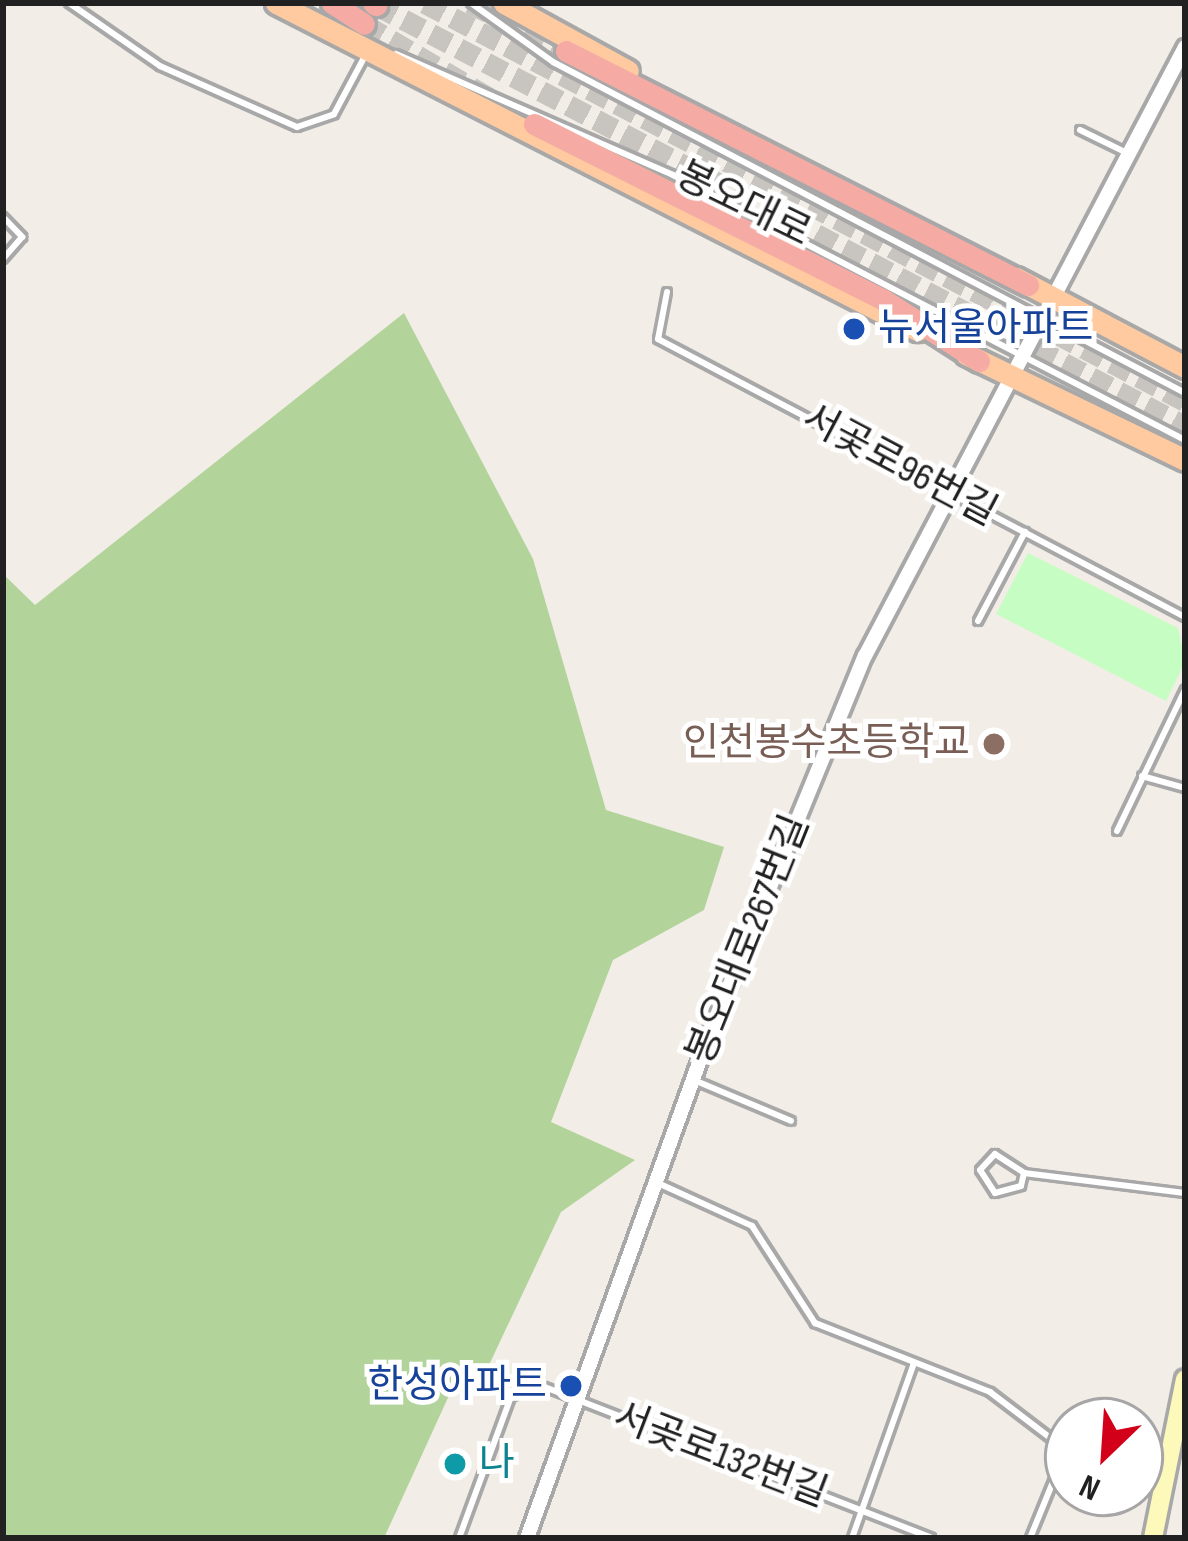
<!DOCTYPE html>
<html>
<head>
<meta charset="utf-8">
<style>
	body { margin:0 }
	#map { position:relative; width:1188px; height:1541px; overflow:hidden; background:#f2ede7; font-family:"Sofia Sans Condensed","Noto Sans KR",sans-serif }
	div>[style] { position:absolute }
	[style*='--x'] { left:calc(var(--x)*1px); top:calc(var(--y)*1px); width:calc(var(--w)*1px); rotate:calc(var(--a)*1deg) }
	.forest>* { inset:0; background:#b2d39a }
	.park>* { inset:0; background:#c6fdc3 }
	.trunk-tunnel>* { height:21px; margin-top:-10.5px; transform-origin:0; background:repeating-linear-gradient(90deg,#c8c4bf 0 21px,transparent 0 31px) }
	.roads { filter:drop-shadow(3px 0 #a8a8a8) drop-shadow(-3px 0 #a8a8a8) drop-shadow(0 3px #a8a8a8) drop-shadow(0 -3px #a8a8a8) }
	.service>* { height:6px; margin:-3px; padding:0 3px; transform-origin:3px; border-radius:3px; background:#fff }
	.minor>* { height:14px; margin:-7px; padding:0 7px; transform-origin:7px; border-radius:7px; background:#fff }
	.secondary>* { height:18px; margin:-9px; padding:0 9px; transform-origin:9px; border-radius:9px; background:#fdf9ba }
	.primary>* { height:21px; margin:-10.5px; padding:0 10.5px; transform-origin:10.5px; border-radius:10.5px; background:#ffca9f }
	.trunk>* { height:21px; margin:-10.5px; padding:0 10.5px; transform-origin:10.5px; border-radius:10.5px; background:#f6aaa4 }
	.dots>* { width:33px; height:33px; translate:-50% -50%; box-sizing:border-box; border:6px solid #fff; border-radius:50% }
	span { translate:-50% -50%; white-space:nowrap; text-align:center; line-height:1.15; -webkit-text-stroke:10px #fff; paint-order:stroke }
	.street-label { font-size:39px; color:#212121 }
	.transit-label { font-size:39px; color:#164399 }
	.left { translate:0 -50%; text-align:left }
	.right { translate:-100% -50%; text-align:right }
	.education-label { font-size:39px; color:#785e54 }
	.culture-label { font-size:39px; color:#0d838f }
	.frame { position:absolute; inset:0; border:6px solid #212121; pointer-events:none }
	.north { position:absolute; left:1044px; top:1397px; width:120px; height:120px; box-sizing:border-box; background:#fff; border:3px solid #a6a6a6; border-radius:50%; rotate:205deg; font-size:33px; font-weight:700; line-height:48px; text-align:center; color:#212121 }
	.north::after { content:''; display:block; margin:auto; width:42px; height:54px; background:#d20019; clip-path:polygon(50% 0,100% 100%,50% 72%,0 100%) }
</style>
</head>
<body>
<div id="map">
	<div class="forest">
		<i style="clip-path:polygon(404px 313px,533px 559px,606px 810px,724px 847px,704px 910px,613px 960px,551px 1122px,635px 1160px,561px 1212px,489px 1365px,451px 1391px,384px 1538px,3px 1538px,3px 574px,35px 605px)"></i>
	</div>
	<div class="park">
		<i style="clip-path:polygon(1028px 553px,1178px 628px,1185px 662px,1166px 701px,996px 614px)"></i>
	</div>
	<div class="trunk-tunnel">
		<i style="--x:425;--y:3;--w:858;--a:27.64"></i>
		<i style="--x:470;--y:3;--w:107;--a:26.6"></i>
		<i style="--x:376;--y:5;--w:912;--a:27.49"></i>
		<i style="--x:364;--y:24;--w:197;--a:30.5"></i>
	</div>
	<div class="roads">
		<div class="service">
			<i style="--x:69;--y:3;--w:111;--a:34.7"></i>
			<i style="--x:160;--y:66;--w:150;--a:24"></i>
			<i style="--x:297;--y:127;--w:39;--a:-19"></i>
			<i style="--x:334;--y:114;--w:66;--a:-61.9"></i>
			<i style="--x:471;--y:3;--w:101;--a:35.7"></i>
			<i style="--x:553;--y:62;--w:713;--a:27.64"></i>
			<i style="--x:396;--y:54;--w:302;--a:23.6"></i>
			<i style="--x:673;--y:175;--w:577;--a:27.37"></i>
			<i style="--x:1080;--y:130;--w:52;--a:26.1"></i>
			<i style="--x:3;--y:217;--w:28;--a:46"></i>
			<i style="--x:22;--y:237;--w:29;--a:131"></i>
			<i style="--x:667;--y:292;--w:48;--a:100.8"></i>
			<i style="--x:658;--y:339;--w:596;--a:27.81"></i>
			<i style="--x:978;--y:621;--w:101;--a:-62.2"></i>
			<i style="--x:1142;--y:776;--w:45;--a:15.6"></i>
			<i style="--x:1117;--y:831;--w:157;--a:-64.3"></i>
			<i style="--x:696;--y:1081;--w:103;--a:22.8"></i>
			<i style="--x:1024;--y:1173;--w:13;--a:103"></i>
			<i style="--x:1021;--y:1186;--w:27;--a:165"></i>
			<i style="--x:995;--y:1193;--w:27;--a:-123"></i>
			<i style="--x:980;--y:1170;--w:22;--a:-47"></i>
			<i style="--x:995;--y:1154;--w:35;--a:33"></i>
			<i style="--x:1024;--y:1173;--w:162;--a:7.1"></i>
			<i style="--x:660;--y:1184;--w:101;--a:24.5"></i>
			<i style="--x:752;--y:1226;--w:116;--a:57"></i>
			<i style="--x:815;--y:1323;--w:188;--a:21.5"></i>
			<i style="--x:990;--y:1392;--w:96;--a:37.3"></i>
			<i style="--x:1066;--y:1450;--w:95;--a:112.2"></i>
			<i style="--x:459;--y:1538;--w:150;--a:-69.8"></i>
			<i style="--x:511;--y:1397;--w:29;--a:-27"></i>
			<i style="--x:537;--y:1384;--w:423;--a:21.3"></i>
			<i style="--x:852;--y:1538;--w:186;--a:-70.5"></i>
		</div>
		<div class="minor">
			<i style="--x:527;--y:1538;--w:532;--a:-70.1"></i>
			<i style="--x:708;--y:1038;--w:413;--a:-67.7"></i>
			<i style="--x:865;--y:656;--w:688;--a:-62.28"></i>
		</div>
		<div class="secondary">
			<i style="--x:1153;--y:1538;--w:162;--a:-78.6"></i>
		</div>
		<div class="primary">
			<i style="--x:276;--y:3;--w:720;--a:27.03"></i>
			<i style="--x:504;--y:3;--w:141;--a:28.7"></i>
			<i style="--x:1016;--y:278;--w:191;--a:27.8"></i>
			<i style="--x:966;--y:354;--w:243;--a:25.8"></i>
		</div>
		<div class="trunk">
			<i style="--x:332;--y:3;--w:38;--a:33"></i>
			<i style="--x:373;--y:3;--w:4;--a:34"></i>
			<i style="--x:566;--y:51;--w:518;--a:26.86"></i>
			<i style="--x:534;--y:124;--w:392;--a:26.7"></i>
			<i style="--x:884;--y:300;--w:113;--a:32.7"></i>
		</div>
	</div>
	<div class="dots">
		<i style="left:854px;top:329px;background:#1a4fb4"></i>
		<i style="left:994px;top:744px;background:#8d6e63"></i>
		<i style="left:571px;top:1386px;background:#1a4fb4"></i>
		<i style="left:455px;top:1464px;background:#0f9aa8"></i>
	</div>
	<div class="street-label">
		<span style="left:743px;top:205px;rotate:26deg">봉오대로</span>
		<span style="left:899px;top:466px;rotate:28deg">서곷로96번길</span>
		<span style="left:749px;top:940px;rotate:-68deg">봉오대로267번길</span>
		<span style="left:720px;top:1456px;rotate:21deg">서곶로132번길</span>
	</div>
	<div class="transit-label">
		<span class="left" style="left:878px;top:329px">뉴서울아파트</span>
		<span class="right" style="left:547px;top:1386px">한성아파트</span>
	</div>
	<div class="education-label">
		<span class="right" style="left:970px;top:744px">인천봉수초등학교</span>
	</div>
	<div class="culture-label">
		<span class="left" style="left:479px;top:1464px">나</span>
	</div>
	<div class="frame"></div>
	<div class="north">N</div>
</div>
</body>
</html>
